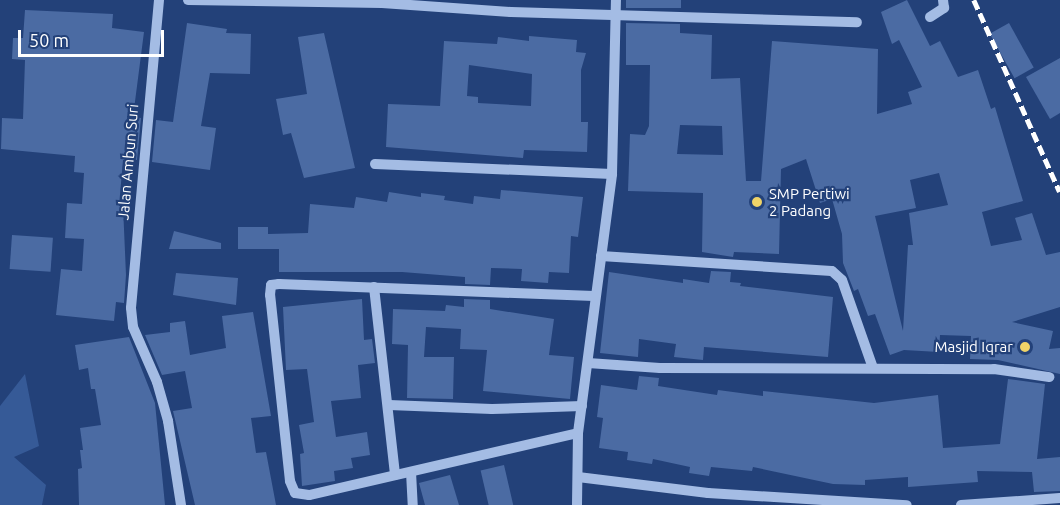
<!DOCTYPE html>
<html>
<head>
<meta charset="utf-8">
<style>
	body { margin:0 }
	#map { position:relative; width:1060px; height:505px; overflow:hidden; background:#234179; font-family:Ubuntu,sans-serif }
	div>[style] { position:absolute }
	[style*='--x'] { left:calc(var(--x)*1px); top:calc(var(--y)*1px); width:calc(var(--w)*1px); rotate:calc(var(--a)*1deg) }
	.green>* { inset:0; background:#365a97 }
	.building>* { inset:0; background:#4b6ba3; transform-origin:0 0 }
	.minor>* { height:10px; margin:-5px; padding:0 5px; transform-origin:5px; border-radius:5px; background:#a4bce4 }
	.rail>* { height:4.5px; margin-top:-2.25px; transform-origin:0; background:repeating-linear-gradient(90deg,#fff 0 10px,transparent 0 14.5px) }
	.dots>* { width:16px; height:16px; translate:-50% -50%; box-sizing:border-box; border:3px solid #234179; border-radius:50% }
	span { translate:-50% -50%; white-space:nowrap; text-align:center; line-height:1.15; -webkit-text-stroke:4.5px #234179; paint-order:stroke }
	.street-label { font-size:15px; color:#fff }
	.poi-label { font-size:15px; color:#fff }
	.left { translate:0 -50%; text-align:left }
	.right { translate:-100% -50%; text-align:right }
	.scale { position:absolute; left:18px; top:30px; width:146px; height:27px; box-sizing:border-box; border:3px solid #fff; border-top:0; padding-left:8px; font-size:18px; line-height:21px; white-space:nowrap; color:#fff; -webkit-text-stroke:4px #234179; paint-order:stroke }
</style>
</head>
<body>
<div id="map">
	<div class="green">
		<i style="clip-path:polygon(25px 374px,39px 446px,14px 457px,46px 485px,42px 505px,0 505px,0 406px)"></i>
	</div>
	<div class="building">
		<i style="left:626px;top:0;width:55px;height:8px"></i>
		<i style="clip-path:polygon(evenodd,907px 0,930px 46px,940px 41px,958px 77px,978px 70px,991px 109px,995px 107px,1023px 201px,982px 212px,991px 246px,1022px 240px,1015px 218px,1032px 213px,1046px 255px,1060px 252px,1060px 307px,1012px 322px,1053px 331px,1049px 349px,1060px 348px,1060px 374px,998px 360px,970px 359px,971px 336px,940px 335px,939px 352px,904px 350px,890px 355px,875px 314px,868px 316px,858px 289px,854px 291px,843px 263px,842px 234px,832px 199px,820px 203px,806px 159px,781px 169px,779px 254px,734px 252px,733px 257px,702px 252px,703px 193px,628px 191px,630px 134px,645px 135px,649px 126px,650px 65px,626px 65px,626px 23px,680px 24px,680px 33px,712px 35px,711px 79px,740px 78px,746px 181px,761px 181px,772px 41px,878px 49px,877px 114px,912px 104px,908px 92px,922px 87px,899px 40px,892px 44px,881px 12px,907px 0,680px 125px,722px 126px,723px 155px,677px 154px,680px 125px,907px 0,939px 173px,948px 205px,909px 213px,913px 245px,908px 245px,903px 331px,875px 216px,916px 208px,910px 180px,939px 173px)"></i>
		<i style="clip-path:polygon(25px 10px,113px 14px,112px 28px,144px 32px,133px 117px,141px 118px,137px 160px,123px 160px,119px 206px,123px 206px,126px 275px,124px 303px,116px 302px,114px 321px,56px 315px,61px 269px,82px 271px,84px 239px,65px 238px,67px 203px,82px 204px,84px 173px,74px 172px,75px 156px,1px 149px,2px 118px,23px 119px,25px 60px,12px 59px,13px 38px,23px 38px)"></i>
		<i style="clip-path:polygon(187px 23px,227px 29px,226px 33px,251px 34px,250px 74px,210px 73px,201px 126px,216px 128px,210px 170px,152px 162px,156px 120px,173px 122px)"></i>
		<i style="left:1009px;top:23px;width:51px;height:22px;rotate:61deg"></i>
		<i style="clip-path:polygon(324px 33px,355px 168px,304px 178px,291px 133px,283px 135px,276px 99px,307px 94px,298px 37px)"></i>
		<i style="clip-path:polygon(evenodd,529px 36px,577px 40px,576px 52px,586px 53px,581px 70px,581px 122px,588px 122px,587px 152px,524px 150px,523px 158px,386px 147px,388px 104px,440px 106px,444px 41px,497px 44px,498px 37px,529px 41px,529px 36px,469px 65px,532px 74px,531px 106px,478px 103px,478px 97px,467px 96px,469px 65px)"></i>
		<i style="clip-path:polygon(1060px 58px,1060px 113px,1050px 119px,1026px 77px)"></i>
		<i style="clip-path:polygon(501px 190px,583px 197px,578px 237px,571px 236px,569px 273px,549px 272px,548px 283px,521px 281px,522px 269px,491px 268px,490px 285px,465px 284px,465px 277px,402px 272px,279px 272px,279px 249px,238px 249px,238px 227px,268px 227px,268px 234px,308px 233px,310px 204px,354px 208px,356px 197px,387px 202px,389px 192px,421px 197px,421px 193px,445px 196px,444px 200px,473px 204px,474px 196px,500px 199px)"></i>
		<i style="clip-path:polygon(174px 231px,221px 243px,221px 249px,169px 249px)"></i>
		<i style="left:12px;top:235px;width:41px;height:34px;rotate:4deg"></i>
		<i style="clip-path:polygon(711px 271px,731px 272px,730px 282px,741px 283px,740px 286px,833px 297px,828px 357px,704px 347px,703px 360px,674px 357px,676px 344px,639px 339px,638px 357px,600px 353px,609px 272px,683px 283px,683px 279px,709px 283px)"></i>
		<i style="clip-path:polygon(176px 273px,238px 278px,236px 305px,173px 295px)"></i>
		<i style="clip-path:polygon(362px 299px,364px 340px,372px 339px,375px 363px,358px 365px,361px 398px,331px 401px,336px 437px,367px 432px,370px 455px,351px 458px,353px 468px,334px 471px,335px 481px,302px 486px,300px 454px,304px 453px,299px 425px,314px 422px,307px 369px,286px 370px,283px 307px)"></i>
		<i style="clip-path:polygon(464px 299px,490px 300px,490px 309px,554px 319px,549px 355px,574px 357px,570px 399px,483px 391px,487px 350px,460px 349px,461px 329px,426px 327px,424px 357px,454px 357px,453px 399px,407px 398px,408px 345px,392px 344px,393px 309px,445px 311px,446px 305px,464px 307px)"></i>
		<i style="clip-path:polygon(253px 312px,271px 416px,251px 418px,256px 453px,266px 452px,276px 505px,195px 505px,173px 411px,192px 408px,185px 371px,162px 375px,145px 335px,170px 332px,170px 323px,185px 321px,190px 355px,226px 348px,222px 316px)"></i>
		<i style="clip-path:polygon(129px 337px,155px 403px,165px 505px,79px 505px,78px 469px,82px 468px,80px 450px,83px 450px,80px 428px,101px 425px,95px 389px,91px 389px,88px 368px,79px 370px,75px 345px)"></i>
		<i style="clip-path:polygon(639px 376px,659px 378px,658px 386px,717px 395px,718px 390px,763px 396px,763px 391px,874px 403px,938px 395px,943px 448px,1000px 444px,1008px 379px,1045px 384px,1037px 459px,1060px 457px,1060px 491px,1034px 492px,1032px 472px,977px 471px,978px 482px,908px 487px,908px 477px,865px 480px,865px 485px,833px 484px,753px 467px,752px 471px,711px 467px,709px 476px,689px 473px,690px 467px,653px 459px,652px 464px,627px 460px,628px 452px,599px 448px,603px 418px,597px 417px,601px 385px,637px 390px)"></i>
		<i style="left:504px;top:465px;width:41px;height:24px;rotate:77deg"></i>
		<i style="clip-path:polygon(450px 475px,459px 505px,425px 505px,419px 483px)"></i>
	</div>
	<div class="minor">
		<i style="--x:159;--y:0;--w:309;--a:95.2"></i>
		<i style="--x:131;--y:308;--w:19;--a:84"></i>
		<i style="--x:133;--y:327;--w:60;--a:66.4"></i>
		<i style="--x:157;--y:382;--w:41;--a:74.2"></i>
		<i style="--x:168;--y:421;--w:85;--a:81.2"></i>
		<i style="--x:188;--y:0;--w:194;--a:0.9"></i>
		<i style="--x:382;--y:3;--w:129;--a:4"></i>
		<i style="--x:511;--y:12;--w:346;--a:1.7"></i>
		<i style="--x:930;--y:17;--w:17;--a:-33"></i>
		<i style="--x:944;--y:8;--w:8;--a:-97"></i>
		<i style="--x:375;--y:164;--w:237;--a:2.4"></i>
		<i style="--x:601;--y:256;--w:231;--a:3.7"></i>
		<i style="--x:832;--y:271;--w:13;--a:42"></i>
		<i style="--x:842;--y:280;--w:93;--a:70.6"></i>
		<i style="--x:374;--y:287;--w:189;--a:83.6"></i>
		<i style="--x:588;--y:363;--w:72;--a:4"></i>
		<i style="--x:660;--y:368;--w:334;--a:0.2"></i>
		<i style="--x:994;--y:369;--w:56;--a:8.3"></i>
		<i style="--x:389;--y:405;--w:103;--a:2.2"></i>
		<i style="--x:492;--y:409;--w:90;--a:-1.9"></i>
		<i style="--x:578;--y:433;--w:276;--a:167"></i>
		<i style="--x:309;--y:495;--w:14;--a:-172"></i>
		<i style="--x:295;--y:493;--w:13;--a:-113"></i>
		<i style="--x:290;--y:481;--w:187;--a:-96.1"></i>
		<i style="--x:270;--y:295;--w:10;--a:-84"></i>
		<i style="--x:271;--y:285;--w:8;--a:-7"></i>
		<i style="--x:279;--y:284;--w:315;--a:2.2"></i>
		<i style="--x:411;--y:472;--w:33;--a:87"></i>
		<i style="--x:578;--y:477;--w:131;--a:7"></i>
		<i style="--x:708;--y:493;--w:199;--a:3.5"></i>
		<i style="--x:577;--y:505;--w:72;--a:-89.2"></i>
		<i style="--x:578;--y:433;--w:261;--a:-82.5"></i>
		<i style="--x:612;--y:174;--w:174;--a:-88.7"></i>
		<i style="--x:961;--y:505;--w:99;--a:-4"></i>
	</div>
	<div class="rail">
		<i style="--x:974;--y:0;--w:210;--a:65.9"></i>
	</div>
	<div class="dots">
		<i style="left:757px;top:202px;background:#efd368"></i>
		<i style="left:1025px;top:347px;background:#efd368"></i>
	</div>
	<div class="street-label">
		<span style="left:128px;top:162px;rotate:-85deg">Jalan Ambun Suri</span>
	</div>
	<div class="poi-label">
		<span class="left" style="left:769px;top:202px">SMP Pertiwi<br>2 Padang</span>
		<span class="right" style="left:1013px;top:347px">Masjid Iqrar</span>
	</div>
	<div class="scale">50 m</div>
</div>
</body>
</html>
